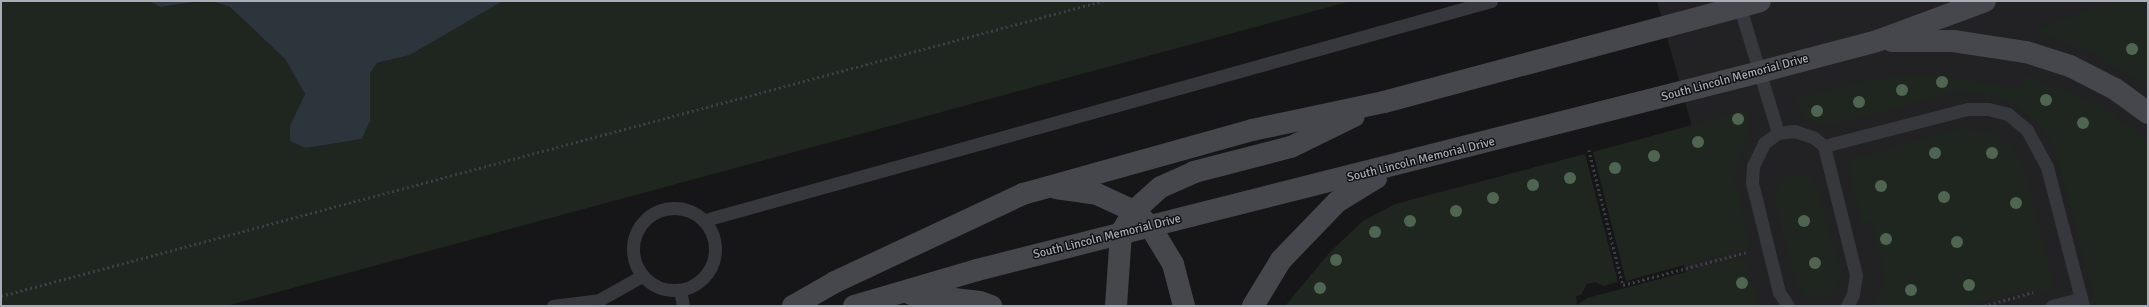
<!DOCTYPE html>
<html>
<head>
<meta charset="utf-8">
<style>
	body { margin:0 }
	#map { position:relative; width:2149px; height:307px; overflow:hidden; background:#161618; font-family:Signika,sans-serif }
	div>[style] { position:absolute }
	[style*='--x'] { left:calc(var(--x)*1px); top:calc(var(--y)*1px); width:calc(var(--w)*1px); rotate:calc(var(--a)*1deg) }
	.built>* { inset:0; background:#222225 }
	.green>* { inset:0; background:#1e261f }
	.water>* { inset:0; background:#2c353c }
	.path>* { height:2.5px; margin-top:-1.25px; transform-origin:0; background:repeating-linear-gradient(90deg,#3d3f44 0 2px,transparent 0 5px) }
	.lane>* { height:13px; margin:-6.5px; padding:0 6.5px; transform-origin:6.5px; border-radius:6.5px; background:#37383d }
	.lane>.ring { margin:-6.5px; padding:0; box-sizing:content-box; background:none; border:13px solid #37383d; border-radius:50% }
	.secondary>* { height:22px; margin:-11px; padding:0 11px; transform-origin:11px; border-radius:11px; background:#45474d }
	.trees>* { width:12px; height:12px; margin:-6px; border-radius:50%; background:#506452 }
	span { translate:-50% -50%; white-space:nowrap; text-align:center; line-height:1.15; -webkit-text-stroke:3px #111113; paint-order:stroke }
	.street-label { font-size:12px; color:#a8adb8 }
	.frame { position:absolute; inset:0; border:2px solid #a8adb8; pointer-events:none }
</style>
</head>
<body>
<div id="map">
	<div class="built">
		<i style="clip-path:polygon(1657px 1px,2148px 1px,2148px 306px,1694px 306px,1663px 182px,1694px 134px)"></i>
	</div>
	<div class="green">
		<i style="clip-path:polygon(1px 1px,150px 1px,160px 7px,211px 1px,230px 7px,285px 59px,305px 94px,291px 126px,306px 148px,362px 139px,370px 121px,370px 73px,377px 63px,410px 55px,503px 1px,1351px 1px,226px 306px,1px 306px)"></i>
		<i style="clip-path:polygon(2113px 1px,2146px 1px,2148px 86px,2091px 53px,2040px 33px,2041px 27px)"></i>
		<i style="clip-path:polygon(1928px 74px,2022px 89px,2026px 75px,2100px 105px,2148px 139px,2148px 306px,2096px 306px,2054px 147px,2035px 120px,2008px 100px,1977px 93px,1948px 94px,1825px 127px,1806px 119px,1795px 98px,1871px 79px)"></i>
		<i style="clip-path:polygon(1747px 110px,1749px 130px,1734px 175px,1750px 247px,1626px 281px,1593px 152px)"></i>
		<i style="clip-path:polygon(1959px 128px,1989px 131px,2014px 148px,2025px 168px,2053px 281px,2050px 290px,2042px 294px,2039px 287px,1968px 306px,1876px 306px,1883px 282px,1881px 260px,1871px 221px,1862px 224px,1848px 170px,1851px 159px)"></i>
		<i style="clip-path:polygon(1585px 154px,1618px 282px,1604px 286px,1595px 282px,1587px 284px,1581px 295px,1576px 296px,1577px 305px,1587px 298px,1744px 257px,1758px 306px,1285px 306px,1330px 252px,1363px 221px,1395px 204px)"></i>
		<i style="clip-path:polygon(1792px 173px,1808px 176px,1816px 184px,1841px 272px,1835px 291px,1823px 299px,1807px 296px,1796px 283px,1774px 201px,1778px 182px)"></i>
	</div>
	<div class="water">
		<i style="clip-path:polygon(150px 1px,203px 1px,160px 7px)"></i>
		<i style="clip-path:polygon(211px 1px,503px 1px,410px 55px,377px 63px,370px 73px,370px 121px,362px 139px,306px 148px,290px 141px,290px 126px,305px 94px,285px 59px,230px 7px)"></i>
	</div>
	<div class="path">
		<i style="--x:1589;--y:150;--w:139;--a:75.9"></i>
		<i style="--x:1623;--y:285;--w:128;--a:-14.9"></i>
		<i style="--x:1;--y:296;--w:1141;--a:-14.99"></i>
		<i style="--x:1984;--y:306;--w:51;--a:-15.9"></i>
	</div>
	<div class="lane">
		<i style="--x:1738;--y:1;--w:138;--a:73.1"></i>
		<i style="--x:1824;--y:146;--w:148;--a:-14.5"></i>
		<i style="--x:1967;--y:109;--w:21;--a:0"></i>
		<i style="--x:1988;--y:109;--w:21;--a:14"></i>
		<i style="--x:2008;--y:114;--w:25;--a:40"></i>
		<i style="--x:2027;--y:130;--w:42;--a:61.6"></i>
		<i style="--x:2047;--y:167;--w:144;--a:75.5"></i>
		<i class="ring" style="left:633px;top:208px;width:69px;height:69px"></i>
		<i style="--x:705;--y:220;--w:816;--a:-15.57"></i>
		<i style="--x:680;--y:290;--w:16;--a:79"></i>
		<i style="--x:553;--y:306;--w:46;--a:-7.4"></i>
		<i style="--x:599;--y:300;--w:49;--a:-29.2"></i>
		<i style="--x:1788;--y:306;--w:17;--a:-123"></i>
		<i style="--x:1779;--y:292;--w:112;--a:-103.9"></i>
		<i style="--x:1752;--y:183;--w:17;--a:-87"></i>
		<i style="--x:1753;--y:166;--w:25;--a:-64"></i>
		<i style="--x:1764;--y:143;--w:17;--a:-36"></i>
		<i style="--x:1778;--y:133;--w:16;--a:-7"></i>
		<i style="--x:1794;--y:131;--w:20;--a:18"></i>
		<i style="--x:1813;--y:137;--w:14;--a:39"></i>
		<i style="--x:1824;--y:146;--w:133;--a:76.1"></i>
		<i style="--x:1856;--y:275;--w:20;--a:99"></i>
		<i style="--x:1853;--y:295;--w:13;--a:119"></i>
		<i style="--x:2052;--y:306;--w:30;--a:-15"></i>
	</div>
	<div class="secondary">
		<i style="--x:1892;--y:41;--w:61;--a:0"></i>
		<i style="--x:1953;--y:41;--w:74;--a:8.6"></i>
		<i style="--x:2026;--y:52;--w:46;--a:17.7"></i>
		<i style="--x:2070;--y:66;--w:51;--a:27.1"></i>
		<i style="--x:2115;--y:89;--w:41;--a:36"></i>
		<i style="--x:1056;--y:188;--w:41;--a:8.3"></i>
		<i style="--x:1097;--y:194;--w:41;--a:24.7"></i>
		<i style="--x:1134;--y:211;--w:22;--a:43"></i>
		<i style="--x:1150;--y:226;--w:44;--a:58.8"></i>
		<i style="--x:1173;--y:264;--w:43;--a:75.3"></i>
		<i style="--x:911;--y:294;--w:69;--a:6.6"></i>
		<i style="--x:980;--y:302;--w:12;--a:20"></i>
		<i style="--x:793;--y:306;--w:48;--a:-29.7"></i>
		<i style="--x:835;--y:282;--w:208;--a:-25.1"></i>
		<i style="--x:1023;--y:194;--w:238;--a:-15.6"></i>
		<i style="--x:1252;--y:130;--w:135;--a:-12"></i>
		<i style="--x:1384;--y:102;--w:389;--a:-15"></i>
		<i style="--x:854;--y:306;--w:128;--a:-16.3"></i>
		<i style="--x:977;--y:270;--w:808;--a:-14.19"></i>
		<i style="--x:1760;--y:72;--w:121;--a:-14.8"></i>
		<i style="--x:1877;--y:41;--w:115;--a:-20.3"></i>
		<i style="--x:1116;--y:306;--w:73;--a:-86.1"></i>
		<i style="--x:1121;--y:233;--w:26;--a:-59"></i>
		<i style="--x:1134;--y:211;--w:36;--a:-42"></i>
		<i style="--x:1161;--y:187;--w:36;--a:-24"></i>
		<i style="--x:1194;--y:172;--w:100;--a:-14.5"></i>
		<i style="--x:1291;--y:147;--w:70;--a:-26.2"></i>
		<i style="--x:1253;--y:306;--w:54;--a:-58.7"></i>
		<i style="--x:1281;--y:260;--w:81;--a:-46"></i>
		<i style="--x:1337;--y:202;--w:46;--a:-31.6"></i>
	</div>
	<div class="trees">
		<i style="left:2132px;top:49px"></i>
		<i style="left:1942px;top:82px"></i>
		<i style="left:1902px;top:90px"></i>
		<i style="left:2046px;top:100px"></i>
		<i style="left:1859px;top:102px"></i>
		<i style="left:1817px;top:111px"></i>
		<i style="left:1738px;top:119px"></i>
		<i style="left:2083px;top:123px"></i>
		<i style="left:1698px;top:142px"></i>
		<i style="left:1935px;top:153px"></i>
		<i style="left:1992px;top:153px"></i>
		<i style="left:1654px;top:156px"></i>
		<i style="left:1615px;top:168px"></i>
		<i style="left:1570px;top:178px"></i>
		<i style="left:1533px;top:185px"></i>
		<i style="left:1881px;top:186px"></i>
		<i style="left:1944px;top:197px"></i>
		<i style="left:1493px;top:198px"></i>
		<i style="left:2016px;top:203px"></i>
		<i style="left:1456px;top:211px"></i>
		<i style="left:1410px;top:221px"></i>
		<i style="left:1804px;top:221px"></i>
		<i style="left:1375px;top:232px"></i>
		<i style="left:1886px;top:239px"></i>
		<i style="left:1957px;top:242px"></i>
		<i style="left:1336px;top:260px"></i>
		<i style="left:1815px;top:263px"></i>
		<i style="left:1742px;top:283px"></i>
		<i style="left:1969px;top:285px"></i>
		<i style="left:1320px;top:288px"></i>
		<i style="left:1911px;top:290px"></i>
	</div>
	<div class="street-label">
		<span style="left:1735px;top:78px;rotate:-15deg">South Lincoln Memorial Drive</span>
		<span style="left:1421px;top:160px;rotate:-14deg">South Lincoln Memorial Drive</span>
		<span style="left:1107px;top:237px;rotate:-14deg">South Lincoln Memorial Drive</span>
	</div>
	<div class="frame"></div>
</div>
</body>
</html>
